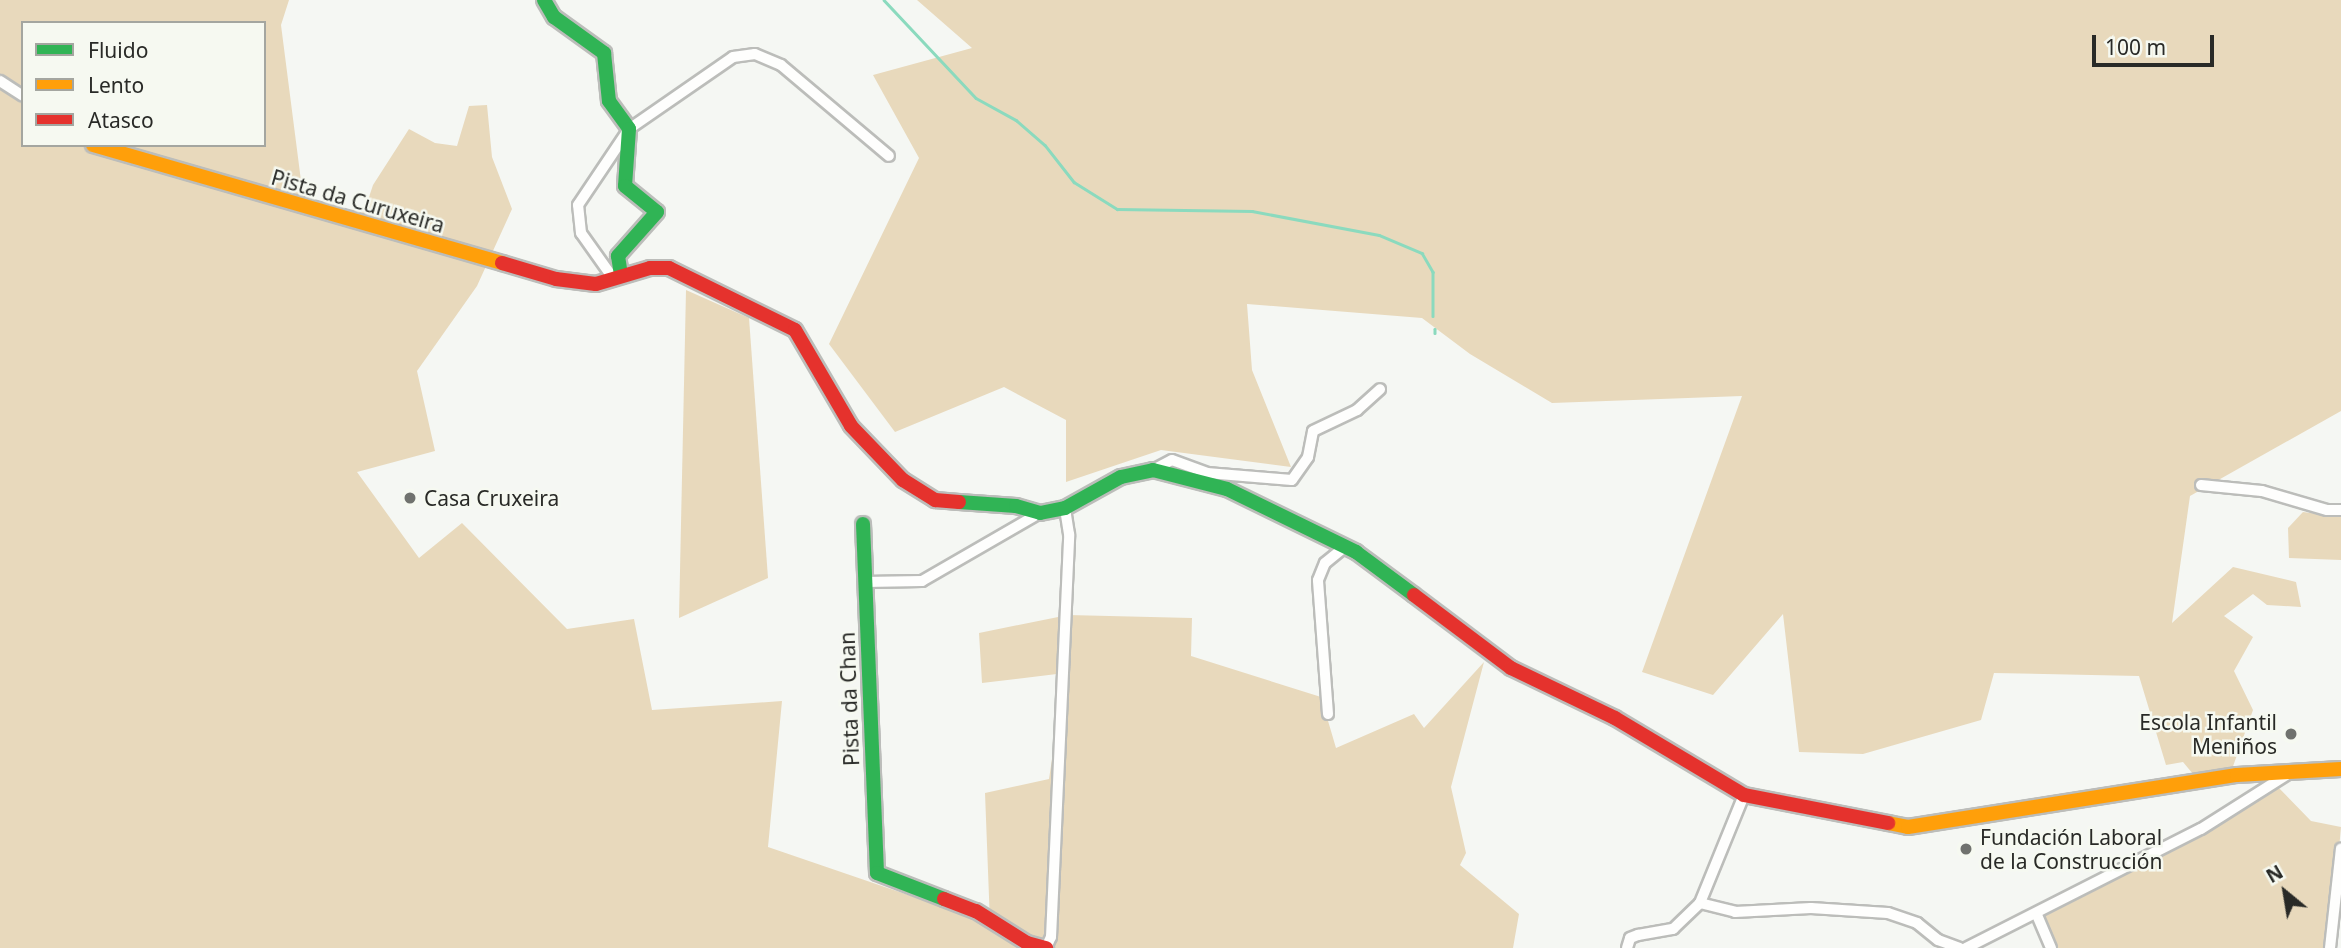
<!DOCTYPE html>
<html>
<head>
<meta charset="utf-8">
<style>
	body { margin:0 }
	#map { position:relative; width:2341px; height:948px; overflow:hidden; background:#f5f7f3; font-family:"Noto Sans",sans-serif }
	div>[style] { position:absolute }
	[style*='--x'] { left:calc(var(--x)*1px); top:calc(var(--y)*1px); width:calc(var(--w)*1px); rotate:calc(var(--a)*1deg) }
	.green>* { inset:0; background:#e8d9bc }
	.stream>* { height:2.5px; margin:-1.25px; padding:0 1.25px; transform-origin:1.25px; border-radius:1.25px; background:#8bdabe }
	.roads { filter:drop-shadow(2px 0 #bcbdba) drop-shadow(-2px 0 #bcbdba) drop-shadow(0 2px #bcbdba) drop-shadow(0 -2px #bcbdba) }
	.street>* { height:10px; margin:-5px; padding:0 5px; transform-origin:5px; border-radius:5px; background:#fefefd }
	.fast>* { height:14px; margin:-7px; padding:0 7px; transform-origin:7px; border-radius:7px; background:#30b455 }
	.slow>* { height:14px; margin:-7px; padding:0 7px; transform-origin:7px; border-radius:7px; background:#ff9f0a }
	.jam>* { height:14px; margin:-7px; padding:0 7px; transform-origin:7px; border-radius:7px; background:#e5322d }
	.dots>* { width:19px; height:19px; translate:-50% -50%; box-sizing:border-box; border:4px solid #f6f9f1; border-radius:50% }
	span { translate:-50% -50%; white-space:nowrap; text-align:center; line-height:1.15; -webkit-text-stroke:5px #f6f9f1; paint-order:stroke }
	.street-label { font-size:21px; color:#292a27 }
	.poi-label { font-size:21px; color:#292a27 }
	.left { translate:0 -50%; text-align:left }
	.right { translate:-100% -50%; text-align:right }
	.legend { position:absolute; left:21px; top:21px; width:245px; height:126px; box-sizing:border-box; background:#f6f9f1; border:2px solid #a4a6a0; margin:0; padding:9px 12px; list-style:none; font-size:21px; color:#292a27 }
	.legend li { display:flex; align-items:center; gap:14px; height:35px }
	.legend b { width:35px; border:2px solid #a4a6a0 }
	.north { position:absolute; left:2250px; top:857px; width:70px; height:70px; -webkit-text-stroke:5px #f6f9f1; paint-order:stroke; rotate:330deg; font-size:19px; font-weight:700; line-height:28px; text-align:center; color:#292a27 }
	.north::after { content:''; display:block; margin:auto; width:24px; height:32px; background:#292a27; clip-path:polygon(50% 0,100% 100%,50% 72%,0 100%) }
	.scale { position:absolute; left:2092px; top:35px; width:122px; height:32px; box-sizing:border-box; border:4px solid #292a27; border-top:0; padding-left:9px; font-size:21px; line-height:24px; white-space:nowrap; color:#292a27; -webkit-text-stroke:5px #f6f9f1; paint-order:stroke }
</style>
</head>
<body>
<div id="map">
	<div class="green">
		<i style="clip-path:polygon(evenodd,0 0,289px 0,281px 25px,305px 212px,365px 209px,373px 185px,409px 129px,435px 143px,457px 146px,469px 106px,487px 105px,492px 157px,512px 209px,477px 286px,417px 371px,435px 451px,357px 472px,419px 558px,462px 523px,567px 629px,634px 619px,652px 710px,782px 701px,768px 847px,990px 923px,985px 793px,1049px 779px,1065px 673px,982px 683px,979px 633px,1068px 615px,1192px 618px,1191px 656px,1321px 697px,1336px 748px,1414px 714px,1424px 728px,1484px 662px,1451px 787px,1466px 853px,1460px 865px,1519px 914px,1513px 948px,0 948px,0 0,23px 23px,264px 23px,264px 145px,23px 145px,23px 23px)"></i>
		<i style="clip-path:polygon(917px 0,2341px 0,2341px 411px,2190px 496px,2172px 623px,2233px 567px,2296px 582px,2301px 607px,2267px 605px,2253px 594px,2224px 616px,2253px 637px,2234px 671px,2253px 710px,2231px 772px,2193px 774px,2183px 762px,2166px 765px,2139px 676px,1994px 673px,1981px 720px,1863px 754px,1799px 752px,1783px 614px,1713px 695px,1642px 672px,1742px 396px,1552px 403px,1470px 354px,1422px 318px,1247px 304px,1252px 370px,1291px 467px,1161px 450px,1066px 482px,1066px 420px,1004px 387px,895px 432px,829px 344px,919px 158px,873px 75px,972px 48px)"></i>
		<i style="clip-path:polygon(686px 290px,749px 318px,768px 578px,679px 618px)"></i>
		<i style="clip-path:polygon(2303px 512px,2341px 517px,2341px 560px,2289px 558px,2288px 528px)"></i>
		<i style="clip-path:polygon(2275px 784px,2311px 821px,2341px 827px,2330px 948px,2051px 948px,2037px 915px)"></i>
	</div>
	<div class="stream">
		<i style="--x:884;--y:0;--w:134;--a:46.8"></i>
		<i style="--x:976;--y:98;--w:46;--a:28.8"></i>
		<i style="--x:1016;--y:120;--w:38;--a:41"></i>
		<i style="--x:1045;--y:145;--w:47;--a:51.9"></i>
		<i style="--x:1074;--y:182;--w:51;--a:32.1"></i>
		<i style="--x:1117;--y:209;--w:135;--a:0.8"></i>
		<i style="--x:1252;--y:211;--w:129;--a:10.7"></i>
		<i style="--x:1379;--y:235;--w:47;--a:22.7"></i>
		<i style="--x:1422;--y:253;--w:22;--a:60"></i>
		<i style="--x:1433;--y:272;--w:44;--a:90"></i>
		<i style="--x:1435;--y:329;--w:4;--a:90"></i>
	</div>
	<div class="roads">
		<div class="street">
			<i style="--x:0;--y:81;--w:27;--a:33"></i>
			<i style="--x:613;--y:278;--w:55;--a:-125.4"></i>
			<i style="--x:581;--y:233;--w:28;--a:-96"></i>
			<i style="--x:578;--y:205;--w:92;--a:-56.1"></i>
			<i style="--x:629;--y:129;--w:126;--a:-34.7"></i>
			<i style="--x:733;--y:57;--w:22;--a:-8"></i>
			<i style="--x:755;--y:54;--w:28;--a:23"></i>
			<i style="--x:781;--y:65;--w:141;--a:40.1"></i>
			<i style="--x:1153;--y:470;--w:21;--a:-28"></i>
			<i style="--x:1172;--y:460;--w:37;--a:20"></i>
			<i style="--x:1207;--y:473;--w:85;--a:4.7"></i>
			<i style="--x:1292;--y:480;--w:28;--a:-55"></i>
			<i style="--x:1308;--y:457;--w:26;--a:-79"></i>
			<i style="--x:1313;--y:431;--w:49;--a:-25.5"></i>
			<i style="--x:1357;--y:410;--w:31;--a:-42"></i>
			<i style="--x:2201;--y:485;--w:61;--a:5.6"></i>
			<i style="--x:2262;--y:491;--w:68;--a:16.3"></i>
			<i style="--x:2327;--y:510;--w:14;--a:0"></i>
			<i style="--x:865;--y:582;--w:57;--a:-1"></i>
			<i style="--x:922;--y:581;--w:136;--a:-30"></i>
			<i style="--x:1328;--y:714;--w:134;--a:-94.3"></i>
			<i style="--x:1318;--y:580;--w:18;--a:-68"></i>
			<i style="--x:1325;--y:563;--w:26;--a:-39"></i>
			<i style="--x:1744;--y:795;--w:117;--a:112.2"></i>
			<i style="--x:1700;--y:903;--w:36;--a:14"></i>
			<i style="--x:1735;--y:912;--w:76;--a:-3"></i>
			<i style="--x:1811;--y:908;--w:77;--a:3.7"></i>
			<i style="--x:1888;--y:913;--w:31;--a:19"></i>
			<i style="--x:1917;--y:923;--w:27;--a:39"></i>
			<i style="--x:1938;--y:940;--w:23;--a:20"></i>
			<i style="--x:2037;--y:915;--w:36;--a:67"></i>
			<i style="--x:1046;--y:948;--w:12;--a:-66"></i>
			<i style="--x:1051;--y:937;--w:403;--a:-87.4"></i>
			<i style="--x:1069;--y:534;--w:26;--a:-99"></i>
			<i style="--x:1627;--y:948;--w:10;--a:-73"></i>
			<i style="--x:1630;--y:938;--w:9;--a:-21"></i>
			<i style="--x:1638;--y:935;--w:36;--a:-10"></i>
			<i style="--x:1673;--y:929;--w:37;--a:-44"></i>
			<i style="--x:1966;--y:948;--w:263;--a:-26.9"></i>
			<i style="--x:2201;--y:829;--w:107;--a:-32.3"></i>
			<i style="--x:2330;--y:948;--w:100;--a:-83.7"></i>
		</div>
		<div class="fast">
			<i style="--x:544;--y:0;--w:20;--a:60"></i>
			<i style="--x:554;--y:17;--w:62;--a:35.8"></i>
			<i style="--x:604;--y:53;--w:48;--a:84.1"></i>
			<i style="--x:609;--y:101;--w:34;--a:54"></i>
			<i style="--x:629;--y:129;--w:57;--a:94"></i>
			<i style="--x:625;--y:186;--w:41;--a:39.1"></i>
			<i style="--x:657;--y:212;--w:59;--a:131.6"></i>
			<i style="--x:618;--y:256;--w:20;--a:81"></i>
			<i style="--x:959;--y:502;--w:57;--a:4"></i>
			<i style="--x:1016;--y:506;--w:25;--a:16"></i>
			<i style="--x:1040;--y:513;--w:25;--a:-11"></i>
			<i style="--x:1065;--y:508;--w:64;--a:-29"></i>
			<i style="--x:1121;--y:477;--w:33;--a:-12"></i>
			<i style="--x:1153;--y:470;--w:76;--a:14.4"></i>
			<i style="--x:1227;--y:489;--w:144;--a:26"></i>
			<i style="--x:1356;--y:552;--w:72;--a:36.6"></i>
			<i style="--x:863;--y:524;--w:349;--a:87.7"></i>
			<i style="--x:877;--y:873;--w:72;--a:21.2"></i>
		</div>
		<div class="slow">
			<i style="--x:93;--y:145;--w:426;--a:16.1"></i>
			<i style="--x:1888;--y:823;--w:20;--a:11"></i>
			<i style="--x:1908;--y:827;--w:333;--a:-9"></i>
			<i style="--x:2237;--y:775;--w:104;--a:-3.3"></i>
		</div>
		<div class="jam">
			<i style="--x:502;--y:263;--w:56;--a:16.5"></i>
			<i style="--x:556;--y:279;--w:40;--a:7.1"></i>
			<i style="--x:596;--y:284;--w:56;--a:-16.5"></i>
			<i style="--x:650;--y:268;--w:19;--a:0"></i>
			<i style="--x:669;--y:268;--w:140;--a:26.2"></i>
			<i style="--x:795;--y:330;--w:111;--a:59.7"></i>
			<i style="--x:851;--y:426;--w:75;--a:46.1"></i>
			<i style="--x:903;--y:480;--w:38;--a:32"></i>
			<i style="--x:935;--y:500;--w:24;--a:5"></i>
			<i style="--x:1414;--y:595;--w:121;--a:37"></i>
			<i style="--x:1511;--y:668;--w:115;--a:25.7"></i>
			<i style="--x:1615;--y:718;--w:150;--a:30.8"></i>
			<i style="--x:1744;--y:795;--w:147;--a:11"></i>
			<i style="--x:944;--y:899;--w:34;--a:21"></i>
			<i style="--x:976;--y:911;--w:60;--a:32.1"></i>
			<i style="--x:1027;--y:943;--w:20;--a:15"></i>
		</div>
	</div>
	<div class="dots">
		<i style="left:410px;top:498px;background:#70726e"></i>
		<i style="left:2291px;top:734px;background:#70726e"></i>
		<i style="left:1966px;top:849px;background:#70726e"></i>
	</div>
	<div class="street-label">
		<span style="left:358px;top:201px;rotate:16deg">Pista da Curuxeira</span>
		<span style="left:849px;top:699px;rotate:-92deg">Pista da Chan</span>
	</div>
	<div class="poi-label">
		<span class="left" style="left:424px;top:498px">Casa Cruxeira</span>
		<span class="right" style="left:2277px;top:734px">Escola Infantil<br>Meniños</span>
		<span class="left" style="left:1980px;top:849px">Fundación Laboral<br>de la Construcción</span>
	</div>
	<ul class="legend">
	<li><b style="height:9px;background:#30b455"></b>Fluido</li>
	<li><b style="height:9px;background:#ff9f0a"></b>Lento</li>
	<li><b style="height:9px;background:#e5322d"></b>Atasco</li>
	</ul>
	<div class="north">N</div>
	<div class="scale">100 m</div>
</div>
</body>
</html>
